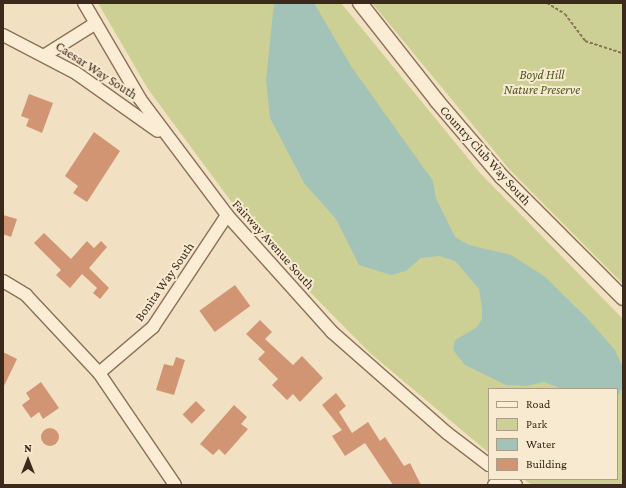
<!DOCTYPE html>
<html>
<head>
<meta charset="utf-8">
<style>
	body { margin:0 }
	#map { position:relative; width:626px; height:488px; overflow:hidden; background:#f1e0c1; font-family:"Crimson Pro",serif }
	div>[style] { position:absolute }
	[style*='--x'] { left:calc(var(--x)*1px); top:calc(var(--y)*1px); width:calc(var(--w)*1px); rotate:calc(var(--a)*1deg) }
	.green>* { inset:0; background:#cdd094 }
	.water>* { inset:0; background:#a4c3b8 }
	.building>* { inset:0; background:#d29574; transform-origin:0 0 }
	.round { border-radius:50% }
	.path>* { height:2px; margin-top:-1px; transform-origin:0; background:repeating-linear-gradient(90deg,#8c7057 0 3px,transparent 0 5px) }
	.roads { filter:drop-shadow(1px 0 #8c7057) drop-shadow(-1px 0 #8c7057) drop-shadow(0 1px #8c7057) drop-shadow(0 -1px #8c7057) }
	.minor>* { height:12px; margin:-6px; padding:0 6px; transform-origin:6px; border-radius:6px; background:#fbedd5 }
	.tertiary>* { height:14px; margin:-7px; padding:0 7px; transform-origin:7px; border-radius:7px; background:#fbedd5 }
	span { translate:-50% -50%; white-space:nowrap; text-align:center; line-height:1.15; -webkit-text-stroke:4px #f8ead1; paint-order:stroke }
	.street-label { font-size:13px; color:#3b291c }
	.park-label { font-size:13px; color:#4e5921; font-style:italic }
	.frame { position:absolute; inset:0; border:4px solid #3b291c; pointer-events:none }
	.legend { position:absolute; left:488px; top:388px; width:130px; height:92px; box-sizing:border-box; background:#f8ead1; border:1px solid #ac9d89; margin:0; padding:5px 7px; list-style:none; font-size:12px; color:#3b291c }
	.legend li { display:flex; align-items:center; gap:8px; height:20px }
	.legend b { width:20px; border:1px solid #ac9d89 }
	.north { position:absolute; left:8px; top:440px; width:40px; height:40px; -webkit-text-stroke:3px #f8ead1; paint-order:stroke; rotate:0deg; font-size:11px; font-weight:700; line-height:16px; text-align:center; color:#3b291c }
	.north::after { content:''; display:block; margin:auto; width:14px; height:18px; background:#3b291c; clip-path:polygon(50% 0,100% 100%,50% 72%,0 100%) }
</style>
</head>
<body>
<div id="map">
	<div class="green">
		<i style="clip-path:polygon(98px 3px,341px 3px,480px 173px,623px 319px,623px 485px,532px 485px,524px 479px,617px 479px,617px 389px,489px 389px,489px 453px,370px 353px,303px 285px,236px 208px,148px 89px)"></i>
		<i style="clip-path:polygon(372px 3px,623px 3px,623px 284px,510px 170px)"></i>
	</div>
	<div class="water">
		<i style="clip-path:polygon(274px 3px,314px 3px,351px 66px,433px 181px,436px 198px,455px 237px,469px 245px,511px 255px,544px 276px,587px 318px,615px 350px,623px 368px,623px 387px,617px 397px,617px 389px,562px 389px,544px 382px,526px 386px,506px 385px,465px 365px,453px 350px,455px 340px,476px 328px,482px 319px,482px 308px,479px 289px,455px 261px,439px 256px,421px 258px,406px 271px,391px 275px,359px 265px,336px 219px,304px 183px,270px 118px,266px 80px)"></i>
	</div>
	<div class="building">
		<i style="clip-path:polygon(29px 94px,53px 103px,42px 133px,26px 126px,29px 119px,21px 116px)"></i>
		<i style="clip-path:polygon(94px 132px,120px 151px,87px 202px,73px 193px,78px 186px,65px 176px)"></i>
		<i style="clip-path:polygon(3px 215px,17px 219px,11px 237px,3px 234px)"></i>
		<i style="clip-path:polygon(44px 233px,71px 259px,87px 241px,94px 248px,101px 241px,107px 247px,89px 268px,109px 288px,100px 299px,93px 293px,97px 288px,82px 274px,70px 288px,56px 275px,61px 270px,34px 243px)"></i>
		<i style="left:235px;top:285px;width:26px;height:44px;rotate:54deg"></i>
		<i style="clip-path:polygon(260px 320px,272px 332px,265px 339px,293px 365px,302px 356px,323px 378px,300px 402px,293px 394px,287px 400px,272px 385px,278px 379px,258px 359px,265px 352px,246px 334px)"></i>
		<i style="clip-path:polygon(3px 352px,17px 359px,3px 388px)"></i>
		<i style="clip-path:polygon(176px 357px,185px 360px,174px 395px,156px 390px,164px 364px,173px 366px)"></i>
		<i style="clip-path:polygon(41px 382px,59px 408px,43px 419px,39px 412px,31px 418px,22px 405px,30px 399px,26px 393px)"></i>
		<i style="clip-path:polygon(336px 393px,346px 406px,339px 412px,352px 433px,368px 422px,380px 441px,385px 437px,404px 466px,410px 463px,421px 485px,393px 485px,365px 443px,345px 456px,332px 436px,342px 430px,322px 405px)"></i>
		<i style="left:196px;top:401px;width:13px;height:19px;rotate:45deg"></i>
		<i style="clip-path:polygon(234px 405px,247px 417px,241px 424px,248px 429px,225px 455px,219px 449px,213px 455px,200px 444px)"></i>
		<i class="round" style="left:41px;top:428px;width:18px;height:18px"></i>
	</div>
	<div class="path">
		<i style="--x:547;--y:3;--w:21;--a:31"></i>
		<i style="--x:565;--y:14;--w:34;--a:53"></i>
		<i style="--x:585;--y:41;--w:40;--a:18"></i>
	</div>
	<div class="roads">
		<div class="minor">
			<i style="--x:84;--y:3;--w:111;--a:59.7"></i>
			<i style="--x:140;--y:99;--w:145;--a:53.1"></i>
			<i style="--x:227;--y:215;--w:157;--a:48.1"></i>
			<i style="--x:332;--y:332;--w:153;--a:41.3"></i>
			<i style="--x:447;--y:433;--w:53;--a:37.3"></i>
			<i style="--x:3;--y:35;--w:82;--a:27.5"></i>
			<i style="--x:76;--y:73;--w:100;--a:35.3"></i>
			<i style="--x:45;--y:55;--w:60;--a:-32.1"></i>
			<i style="--x:3;--y:281;--w:27;--a:31"></i>
			<i style="--x:26;--y:295;--w:107;--a:46.9"></i>
			<i style="--x:99;--y:373;--w:135;--a:55.8"></i>
			<i style="--x:99;--y:373;--w:71;--a:-40.4"></i>
			<i style="--x:153;--y:327;--w:134;--a:-56.5"></i>
			<i style="--x:508;--y:479;--w:10;--a:37"></i>
			<i style="--x:494;--y:485;--w:10;--a:-37"></i>
		</div>
		<div class="tertiary">
			<i style="--x:360;--y:3;--w:125;--a:51.8"></i>
			<i style="--x:437;--y:101;--w:100;--a:49.5"></i>
			<i style="--x:502;--y:177;--w:171;--a:45"></i>
		</div>
	</div>
	<div class="street-label">
		<span style="left:96px;top:71px;rotate:33deg">Caesar Way South</span>
		<span style="left:485px;top:156px;rotate:48deg">Country Club Way South</span>
		<span style="left:273px;top:245px;rotate:48deg">Fairway Avenue South</span>
		<span style="left:165px;top:282px;rotate:-55deg">Bonita Way South</span>
	</div>
	<div class="park-label">
		<span style="left:542px;top:83px">Boyd Hill<br>Nature Preserve</span>
	</div>
	<div class="frame"></div>
	<ul class="legend">
	<li><b style="height:5px;background:#fbedd5"></b>Road</li>
	<li><b style="height:11px;background:#cdd094"></b>Park</li>
	<li><b style="height:11px;background:#a4c3b8"></b>Water</li>
	<li><b style="height:11px;background:#d29574"></b>Building</li>
	</ul>
	<div class="north">N</div>
</div>
</body>
</html>
